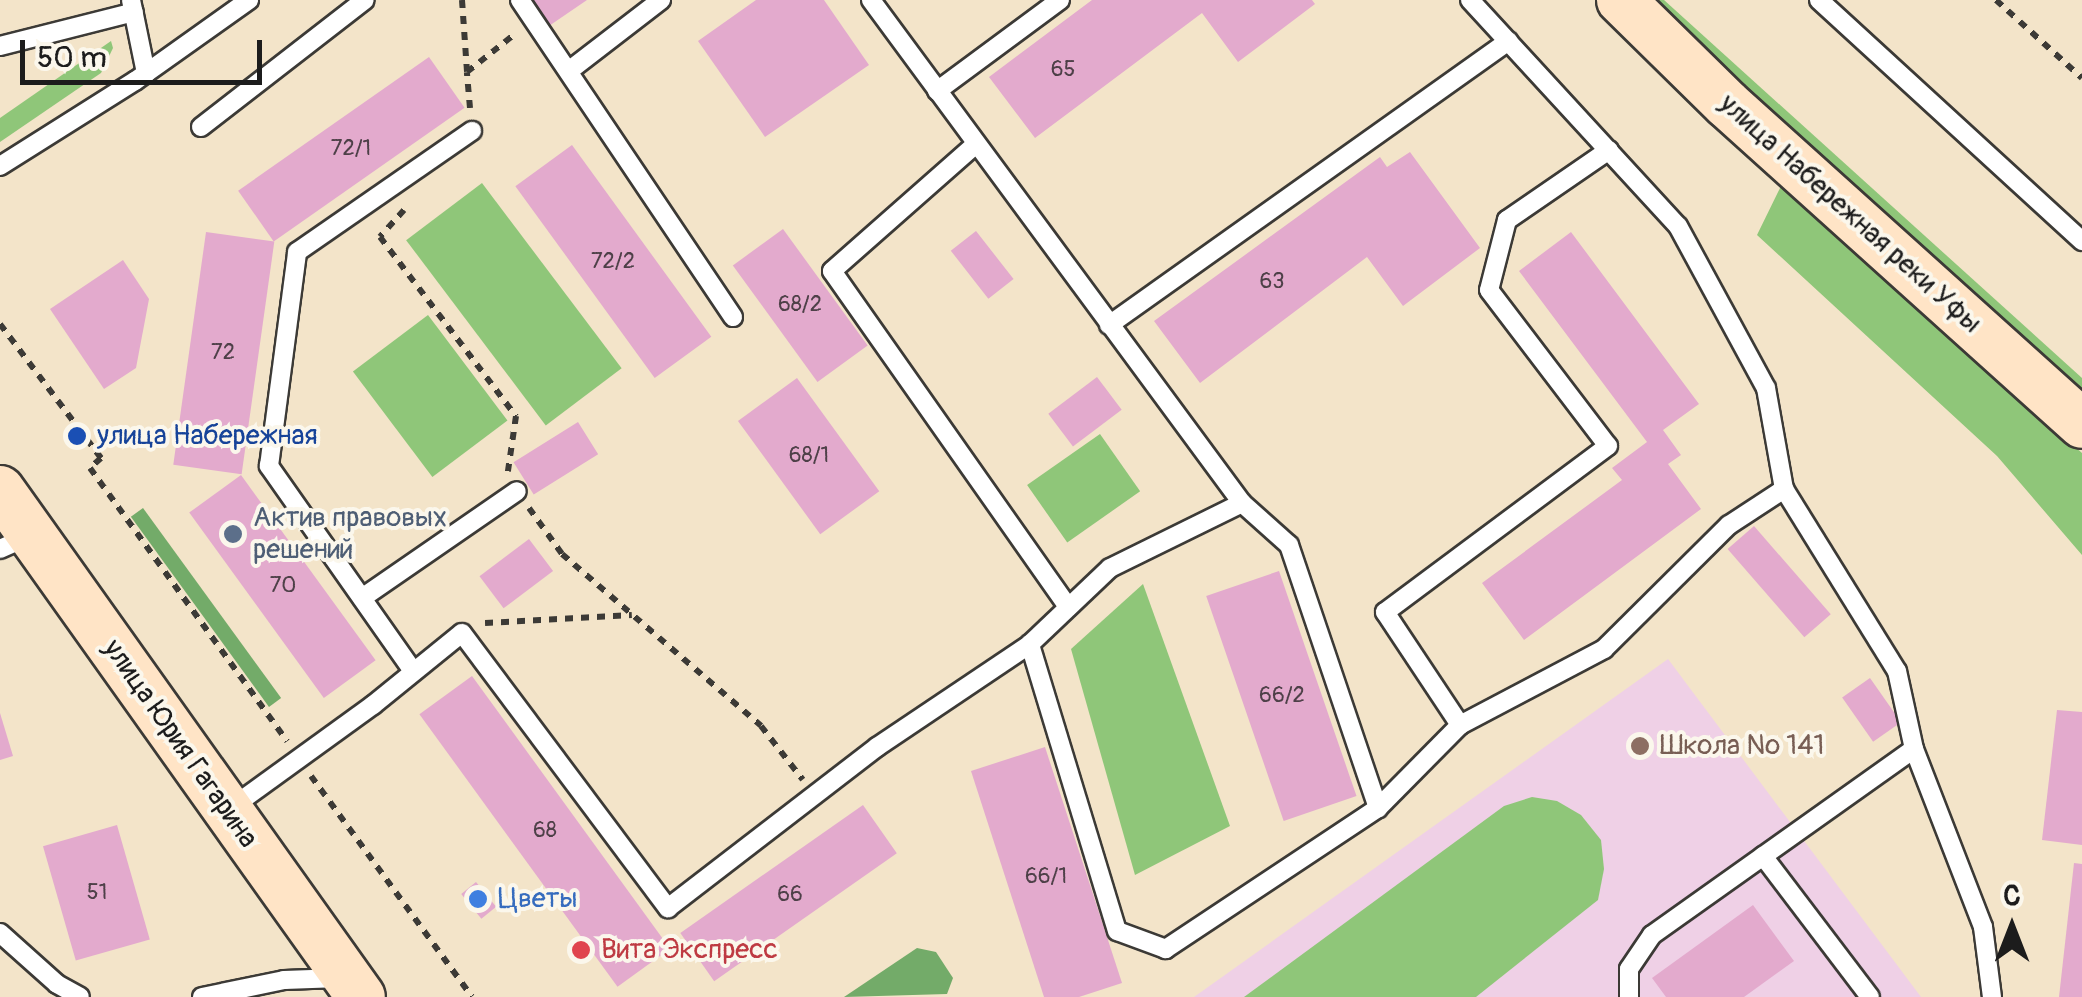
<!DOCTYPE html>
<html>
<head>
<meta charset="utf-8">
<style>
	body { margin:0 }
	#map { position:relative; width:2082px; height:997px; overflow:hidden; background:#f3e4c9; font-family:Pangolin,sans-serif }
	div>[style] { position:absolute }
	[style*='--x'] { left:calc(var(--x)*1px); top:calc(var(--y)*1px); width:calc(var(--w)*1px); rotate:calc(var(--a)*1deg) }
	.built>* { inset:0; background:#efd0e6 }
	.green>* { inset:0; background:#8fc679; transform-origin:0 0 }
	.forest>* { inset:0; background:#73ab69; transform-origin:0 0 }
	.building>* { inset:0; background:#e3aacd; transform-origin:0 0 }
	.path>* { height:6px; margin-top:-3px; transform-origin:0; background:repeating-linear-gradient(90deg,#3c3a36 0 8px,transparent 0 16px) }
	.roads { filter:drop-shadow(2px 0 #3c3a36) drop-shadow(-2px 0 #3c3a36) drop-shadow(0 2px #3c3a36) drop-shadow(0 -2px #3c3a36) }
	.lane>* { height:18px; margin:-9px; padding:0 9px; transform-origin:9px; border-radius:9px; background:#fff }
	.secondary>* { height:48px; margin:-24px; padding:0 24px; transform-origin:24px; border-radius:24px; background:#ffe4c6 }
	.dots>* { width:28px; height:28px; translate:-50% -50%; box-sizing:border-box; border:5px solid #fbf7ec; border-radius:50% }
	span { translate:-50% -50%; white-space:nowrap; text-align:center; line-height:1.15; -webkit-text-stroke:8px #fbf7ec; paint-order:stroke }
	.number-label { font-size:22px; color:#4e4048 }
	.number-label span { -webkit-text-stroke-width:0 }
	.street-label { font-size:28px; color:#1c1c1c }
	.transit-label { font-size:28px; color:#164399 }
	.left { translate:0 -50%; text-align:left }
	.service-label { font-size:28px; color:#4e5e75 }
	.education-label { font-size:28px; color:#785e54 }
	.shop-label { font-size:28px; color:#366cbe }
	.health-label { font-size:28px; color:#be3a42 }
	.north { position:absolute; left:1962px; top:877px; width:100px; height:100px; -webkit-text-stroke:8px #fbf7ec; paint-order:stroke; rotate:0deg; font-size:28px; font-weight:700; line-height:40px; text-align:center; color:#1c1c1c }
	.north::after { content:''; display:block; margin:auto; width:35px; height:45px; background:#1c1c1c; clip-path:polygon(50% 0,100% 100%,50% 72%,0 100%) }
	.scale { position:absolute; left:20px; top:40px; width:242px; height:45px; box-sizing:border-box; border:5px solid #1c1c1c; border-top:0; padding-left:12px; font-size:30px; line-height:35px; white-space:nowrap; color:#1c1c1c; -webkit-text-stroke:8px #fbf7ec; paint-order:stroke }
</style>
</head>
<body>
<div id="map">
	<div class="built">
		<i style="clip-path:polygon(1668px 659px,1921px 997px,1194px 997px)"></i>
	</div>
	<div class="green">
		<i style="clip-path:polygon(1641px 0,1664px 0,2082px 378px,2082px 401px)"></i>
		<i style="clip-path:polygon(111px 41px,113px 48px,101px 73px,0 142px,0 118px)"></i>
		<i style="left:482px;top:183px;width:232px;height:95px;rotate:53deg"></i>
		<i style="clip-path:polygon(1781px 186px,2082px 453px,2082px 555px,1997px 456px,1757px 235px)"></i>
		<i style="left:428px;top:315px;width:132px;height:94px;rotate:53deg"></i>
		<i style="left:1100px;top:434px;width:70px;height:89px;rotate:55deg"></i>
		<i style="clip-path:polygon(1143px 584px,1230px 826px,1135px 875px,1071px 649px)"></i>
		<i style="clip-path:polygon(1532px 797px,1557px 801px,1581px 815px,1601px 840px,1604px 869px,1598px 900px,1476px 997px,1244px 997px,1504px 806px)"></i>
	</div>
	<div class="forest">
		<i style="left:143px;top:508px;width:235px;height:15px;rotate:54deg"></i>
		<i style="clip-path:polygon(917px 948px,936px 952px,953px 978px,947px 994px,844px 997px)"></i>
	</div>
	<div class="building">
		<i style="clip-path:polygon(526px 0,587px 0,546px 28px)"></i>
		<i style="clip-path:polygon(756px 0,824px 0,869px 65px,765px 137px,698px 41px)"></i>
		<i style="clip-path:polygon(1092px 0,1312px 0,1315px 4px,1238px 62px,1202px 13px,1035px 138px,989px 77px)"></i>
		<i style="left:429px;top:57px;width:62px;height:233px;rotate:55deg"></i>
		<i style="left:572px;top:145px;width:237px;height:70px;rotate:54deg"></i>
		<i style="clip-path:polygon(1410px 152px,1480px 248px,1403px 306px,1367px 257px,1200px 383px,1154px 321px,1380px 157px,1387px 167px)"></i>
		<i style="left:783px;top:229px;width:144px;height:62px;rotate:54deg"></i>
		<i style="left:976px;top:231px;width:61px;height:32px;rotate:52deg"></i>
		<i style="left:206px;top:232px;width:69px;height:235px;rotate:8deg"></i>
		<i style="clip-path:polygon(1571px 232px,1699px 404px,1663px 430px,1681px 455px,1668px 464px,1701px 509px,1524px 640px,1482px 583px,1622px 480px,1612px 468px,1647px 442px,1519px 271px)"></i>
		<i style="clip-path:polygon(123px 260px,149px 299px,136px 368px,104px 389px,50px 309px)"></i>
		<i style="left:1097px;top:377px;width:41px;height:61px;rotate:53deg"></i>
		<i style="left:797px;top:378px;width:140px;height:73px;rotate:54deg"></i>
		<i style="left:578px;top:422px;width:38px;height:76px;rotate:58deg"></i>
		<i style="left:241px;top:475px;width:229px;height:64px;rotate:54deg"></i>
		<i style="left:1754px;top:526px;width:117px;height:35px;rotate:49deg"></i>
		<i style="left:529px;top:539px;width:40px;height:62px;rotate:53deg"></i>
		<i style="left:1279px;top:571px;width:238px;height:77px;rotate:71deg"></i>
		<i style="left:472px;top:676px;width:337px;height:65px;rotate:54deg"></i>
		<i style="left:1870px;top:678px;width:54px;height:34px;rotate:55deg"></i>
		<i style="clip-path:polygon(2057px 710px,2082px 712px,2082px 845px,2042px 840px)"></i>
		<i style="clip-path:polygon(0 713px,13px 756px,0 760px)"></i>
		<i style="clip-path:polygon(1045px 747px,1122px 983px,1079px 997px,1044px 997px,971px 771px)"></i>
		<i style="left:863px;top:805px;width:59px;height:223px;rotate:55deg"></i>
		<i style="left:117px;top:825px;width:119px;height:77px;rotate:74deg"></i>
		<i style="clip-path:polygon(2074px 863px,2082px 864px,2082px 997px,2059px 997px)"></i>
		<i style="left:476px;top:882px;width:32px;height:19px;rotate:51deg"></i>
		<i style="clip-path:polygon(1753px 905px,1794px 961px,1744px 997px,1666px 997px,1652px 978px)"></i>
	</div>
	<div class="path">
		<i style="--x:462;--y:0;--w:72;--a:86"></i>
		<i style="--x:1996;--y:0;--w:116;--a:42.2"></i>
		<i style="--x:470;--y:108;--w:36;--a:-95"></i>
		<i style="--x:467;--y:72;--w:61;--a:-38.4"></i>
		<i style="--x:404;--y:210;--w:36;--a:132"></i>
		<i style="--x:380;--y:237;--w:225;--a:52.8"></i>
		<i style="--x:516;--y:416;--w:56;--a:98.3"></i>
		<i style="--x:0;--y:324;--w:168;--a:53"></i>
		<i style="--x:101;--y:458;--w:15;--a:138"></i>
		<i style="--x:90;--y:468;--w:337;--a:54.2"></i>
		<i style="--x:529;--y:508;--w:57;--a:54.3"></i>
		<i style="--x:562;--y:554;--w:263;--a:40.8"></i>
		<i style="--x:761;--y:726;--w:68;--a:52.1"></i>
		<i style="--x:485;--y:623;--w:147;--a:-3.1"></i>
		<i style="--x:311;--y:776;--w:273;--a:53.9"></i>
	</div>
	<div class="roads">
		<div class="lane">
			<i style="--x:131;--y:0;--w:75;--a:78.4"></i>
			<i style="--x:520;--y:0;--w:382;--a:56.1"></i>
			<i style="--x:871;--y:0;--w:625;--a:53.59"></i>
			<i style="--x:1242;--y:503;--w:63;--a:41.8"></i>
			<i style="--x:1289;--y:545;--w:278;--a:71.3"></i>
			<i style="--x:1378;--y:808;--w:255;--a:146.4"></i>
			<i style="--x:1166;--y:949;--w:52;--a:-159.8"></i>
			<i style="--x:1117;--y:931;--w:300;--a:-106.9"></i>
			<i style="--x:1470;--y:0;--w:307;--a:47.4"></i>
			<i style="--x:1678;--y:226;--w:184;--a:61.5"></i>
			<i style="--x:1766;--y:388;--w:103;--a:79.9"></i>
			<i style="--x:1784;--y:489;--w:214;--a:58.2"></i>
			<i style="--x:1897;--y:671;--w:80;--a:77.7"></i>
			<i style="--x:1914;--y:749;--w:191;--a:68.8"></i>
			<i style="--x:1983;--y:927;--w:71;--a:82.7"></i>
			<i style="--x:1819;--y:0;--w:357;--a:42.5"></i>
			<i style="--x:0;--y:46;--w:138;--a:-14.2"></i>
			<i style="--x:570;--y:70;--w:115;--a:-37.6"></i>
			<i style="--x:937;--y:91;--w:153;--a:-36.5"></i>
			<i style="--x:201;--y:127;--w:207;--a:-37.8"></i>
			<i style="--x:976;--y:144;--w:192;--a:138.6"></i>
			<i style="--x:832;--y:271;--w:411;--a:54.9"></i>
			<i style="--x:1609;--y:150;--w:124;--a:145.5"></i>
			<i style="--x:1507;--y:220;--w:72;--a:104.4"></i>
			<i style="--x:1489;--y:290;--w:196;--a:52.7"></i>
			<i style="--x:1608;--y:446;--w:278;--a:143.3"></i>
			<i style="--x:1385;--y:612;--w:136;--a:56.4"></i>
			<i style="--x:1460;--y:725;--w:163;--a:-27.8"></i>
			<i style="--x:1604;--y:649;--w:176;--a:-44.8"></i>
			<i style="--x:1729;--y:525;--w:66;--a:-33.2"></i>
			<i style="--x:0;--y:166;--w:160;--a:-32.2"></i>
			<i style="--x:135;--y:81;--w:140;--a:-35.4"></i>
			<i style="--x:1109;--y:325;--w:490;--a:-35.4"></i>
			<i style="--x:0;--y:549;--w:34;--a:-24"></i>
			<i style="--x:362;--y:598;--w:188;--a:-34.6"></i>
			<i style="--x:413;--y:671;--w:251;--a:-125.1"></i>
			<i style="--x:269;--y:466;--w:216;--a:-82.5"></i>
			<i style="--x:297;--y:252;--w:213;--a:-34.7"></i>
			<i style="--x:1378;--y:808;--w:117;--a:-45.3"></i>
			<i style="--x:228;--y:810;--w:179;--a:-35.9"></i>
			<i style="--x:373;--y:705;--w:114;--a:-39"></i>
			<i style="--x:462;--y:633;--w:344;--a:53.2"></i>
			<i style="--x:668;--y:908;--w:264;--a:-37.6"></i>
			<i style="--x:877;--y:747;--w:184;--a:-33.9"></i>
			<i style="--x:1030;--y:644;--w:110;--a:-43.5"></i>
			<i style="--x:1110;--y:568;--w:147;--a:-26.2"></i>
			<i style="--x:1763;--y:856;--w:177;--a:52.8"></i>
			<i style="--x:0;--y:933;--w:76;--a:41.8"></i>
			<i style="--x:57;--y:984;--w:26;--a:29"></i>
			<i style="--x:202;--y:997;--w:84;--a:-11.7"></i>
			<i style="--x:284;--y:980;--w:56;--a:-2"></i>
			<i style="--x:1629;--y:997;--w:28;--a:-90"></i>
			<i style="--x:1629;--y:969;--w:41;--a:-55.9"></i>
			<i style="--x:1652;--y:935;--w:321;--a:-35.4"></i>
		</div>
		<div class="secondary">
			<i style="--x:1621;--y:0;--w:148;--a:44.5"></i>
			<i style="--x:1727;--y:104;--w:478;--a:42"></i>
			<i style="--x:0;--y:490;--w:622;--a:54.55"></i>
		</div>
	</div>
	<div class="dots">
		<i style="left:77px;top:436px;background:#1a4fb4"></i>
		<i style="left:233px;top:534px;background:#5c6f8a"></i>
		<i style="left:1640px;top:746px;background:#8d6e63"></i>
		<i style="left:478px;top:899px;background:#3f7fe0"></i>
		<i style="left:581px;top:950px;background:#e0444e"></i>
	</div>
	<div class="number-label">
		<span style="left:1063px;top:70px">65</span>
		<span style="left:351px;top:149px">72/1</span>
		<span style="left:613px;top:262px">72/2</span>
		<span style="left:1272px;top:282px">63</span>
		<span style="left:800px;top:305px">68/2</span>
		<span style="left:223px;top:353px">72</span>
		<span style="left:809px;top:456px">68/1</span>
		<span style="left:283px;top:586px">70</span>
		<span style="left:1282px;top:696px">66/2</span>
		<span style="left:545px;top:831px">68</span>
		<span style="left:1046px;top:877px">66/1</span>
		<span style="left:97px;top:893px">51</span>
		<span style="left:790px;top:895px">66</span>
	</div>
	<div class="street-label">
		<span style="left:1850px;top:214px;rotate:42deg">улица Набережная реки Уфы</span>
		<span style="left:180px;top:744px;rotate:55deg">улица Юрия Гагарина</span>
	</div>
	<div class="transit-label">
		<span class="left" style="left:97px;top:436px">улица Набережная</span>
	</div>
	<div class="service-label">
		<span class="left" style="left:253px;top:534px">Актив правовых<br>решений</span>
	</div>
	<div class="education-label">
		<span class="left" style="left:1660px;top:746px">Школа № 141</span>
	</div>
	<div class="shop-label">
		<span class="left" style="left:498px;top:899px">Цветы</span>
	</div>
	<div class="health-label">
		<span class="left" style="left:601px;top:950px">Вита Экспресс</span>
	</div>
	<div class="north">С</div>
	<div class="scale">50 m</div>
</div>
</body>
</html>
